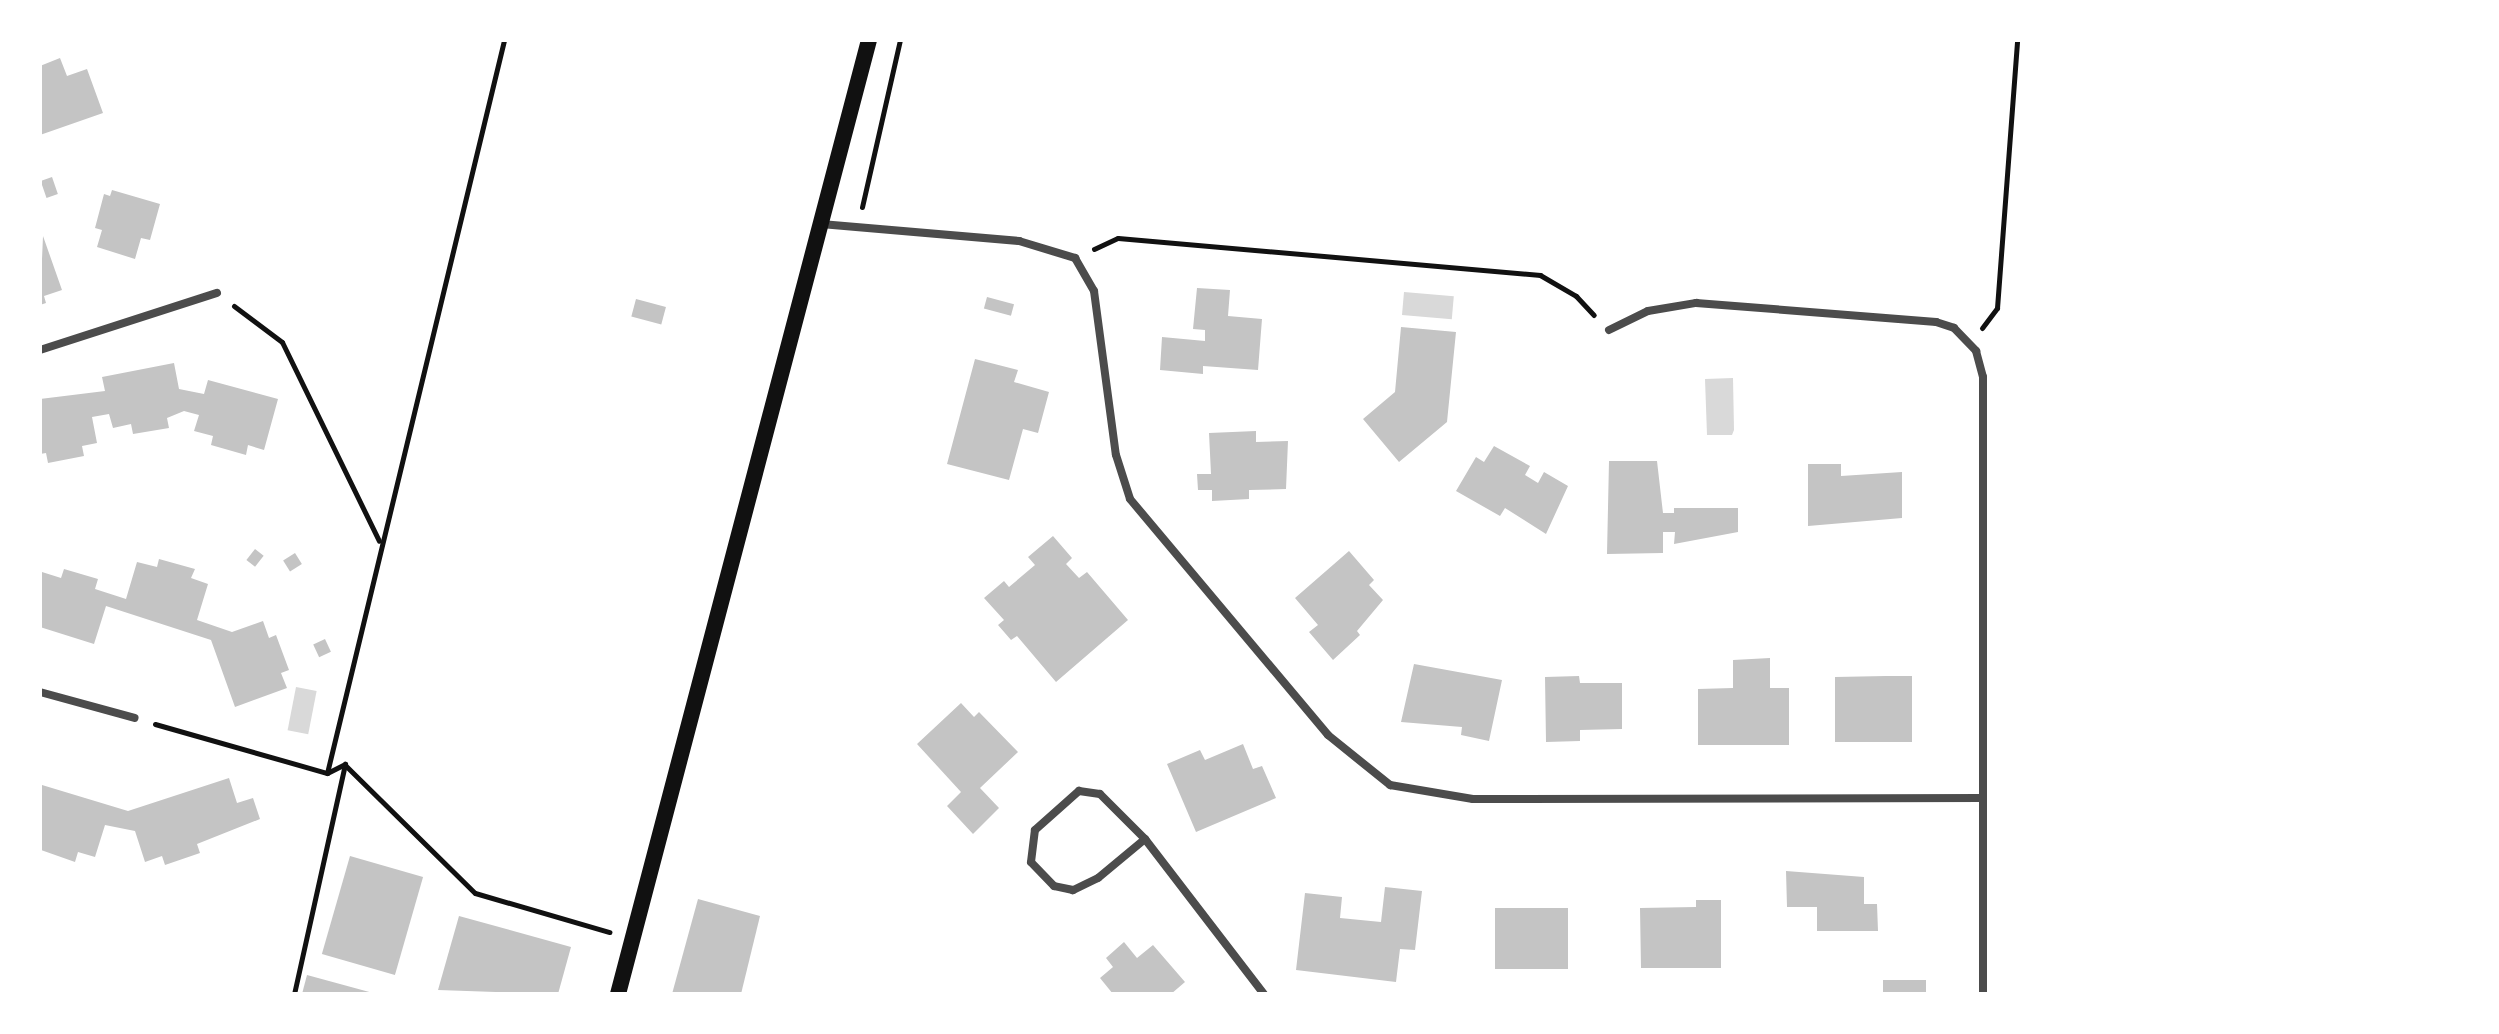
<!DOCTYPE html>
<html>
<head>
<meta charset="utf-8">
<style>
	body { margin:0 }
	#map { position:relative; width:2499px; height:1034px; overflow:hidden; background:#fff; font-family:"Archivo Narrow",sans-serif }
	div>[style] { position:absolute }
	[style*='--x'] { left:calc(var(--x)*1px); top:calc(var(--y)*1px); width:calc(var(--w)*1px); rotate:calc(var(--a)*1deg) }
	.water>* { inset:0; background:#d9d9d9; transform-origin:0 0 }
	.building>* { inset:0; background:#c4c4c4; transform-origin:0 0 }
	.path>* { height:5px; margin:-2.5px; padding:0 2.5px; transform-origin:2.5px; border-radius:2.5px; background:#111 }
	.minor>* { height:8px; margin:-4px; padding:0 4px; transform-origin:4px; border-radius:4px; background:#4c4c4c }
	.secondary>* { height:16px; margin:-8px; padding:0 8px; transform-origin:8px; border-radius:8px; background:#111 }
	span { translate:-50% -50%; white-space:nowrap; text-align:center; line-height:1.15; -webkit-text-stroke:6px #fff; paint-order:stroke }
	.frame { position:absolute; inset:0; border:42px solid #fff; pointer-events:none }
</style>
</head>
<body>
<div id="map">
	<div class="water">
		<i style="left:1404px;top:292px;width:50px;height:23px;rotate:5deg"></i>
		<i style="clip-path:polygon(1733px 378px,1734px 430px,1732px 435px,1707px 435px,1705px 379px)"></i>
		<i style="left:296px;top:687px;width:21px;height:44px;rotate:11deg"></i>
	</div>
	<div class="building">
		<i style="clip-path:polygon(60px 58px,67px 76px,87px 69px,103px 113px,40px 135px,40px 66px)"></i>
		<i style="left:52px;top:177px;width:18px;height:12px;rotate:71deg"></i>
		<i style="clip-path:polygon(112px 190px,160px 204px,150px 240px,141px 238px,135px 259px,97px 247px,102px 230px,95px 228px,104px 194px,110px 196px)"></i>
		<i style="clip-path:polygon(43px 236px,62px 290px,44px 296px,46px 303px,40px 305px)"></i>
		<i style="clip-path:polygon(1197px 288px,1230px 290px,1228px 316px,1262px 319px,1258px 370px,1203px 366px,1203px 374px,1160px 370px,1162px 337px,1205px 341px,1205px 330px,1193px 329px)"></i>
		<i style="left:987px;top:297px;width:28px;height:12px;rotate:15deg"></i>
		<i style="left:636px;top:299px;width:31px;height:18px;rotate:15deg"></i>
		<i style="clip-path:polygon(1401px 327px,1456px 332px,1447px 422px,1399px 462px,1363px 419px,1395px 392px)"></i>
		<i style="clip-path:polygon(975px 359px,1018px 370px,1014px 382px,1049px 392px,1038px 433px,1023px 429px,1009px 480px,947px 464px)"></i>
		<i style="clip-path:polygon(174px 363px,179px 389px,204px 394px,208px 380px,278px 399px,264px 450px,248px 445px,246px 455px,211px 445px,213px 436px,194px 431px,199px 415px,184px 411px,167px 418px,169px 428px,133px 434px,131px 424px,113px 428px,109px 414px,92px 417px,97px 443px,82px 446px,84px 456px,48px 463px,46px 453px,40px 454px,40px 399px,105px 391px,102px 377px)"></i>
		<i style="clip-path:polygon(1256px 431px,1256px 442px,1288px 441px,1286px 489px,1249px 490px,1249px 499px,1212px 501px,1212px 490px,1198px 490px,1197px 474px,1211px 474px,1209px 433px)"></i>
		<i style="clip-path:polygon(1494px 446px,1530px 466px,1525px 475px,1538px 483px,1544px 472px,1568px 486px,1546px 534px,1505px 508px,1500px 516px,1456px 491px,1476px 457px,1484px 462px)"></i>
		<i style="clip-path:polygon(1609px 461px,1657px 461px,1663px 513px,1674px 513px,1674px 508px,1738px 508px,1738px 532px,1674px 544px,1675px 532px,1663px 532px,1663px 553px,1607px 554px)"></i>
		<i style="clip-path:polygon(1808px 464px,1841px 464px,1841px 476px,1902px 472px,1902px 518px,1808px 526px)"></i>
		<i style="clip-path:polygon(1053px 536px,1072px 558px,1066px 564px,1079px 578px,1087px 572px,1128px 620px,1056px 682px,1017px 636px,1011px 640px,998px 625px,1004px 620px,984px 598px,1004px 581px,1009px 587px,1035px 565px,1028px 557px)"></i>
		<i style="left:255px;top:549px;width:11px;height:14px;rotate:38deg"></i>
		<i style="clip-path:polygon(1349px 551px,1374px 580px,1369px 585px,1383px 600px,1357px 631px,1360px 635px,1333px 660px,1309px 632px,1318px 625px,1295px 598px)"></i>
		<i style="left:295px;top:553px;width:13px;height:14px;rotate:58deg"></i>
		<i style="clip-path:polygon(159px 559px,195px 569px,191px 578px,208px 584px,197px 620px,232px 632px,263px 621px,269px 638px,276px 635px,289px 670px,281px 673px,287px 688px,235px 707px,211px 640px,106px 606px,94px 644px,40px 627px,42px 572px,61px 578px,64px 569px,98px 579px,95px 589px,126px 599px,137px 562px,157px 567px)"></i>
		<i style="left:325px;top:639px;width:14px;height:13px;rotate:65deg"></i>
		<i style="clip-path:polygon(1770px 658px,1770px 688px,1789px 688px,1789px 745px,1698px 745px,1698px 689px,1733px 688px,1733px 660px)"></i>
		<i style="clip-path:polygon(1414px 664px,1502px 680px,1489px 741px,1461px 735px,1462px 727px,1401px 722px)"></i>
		<i style="clip-path:polygon(1579px 676px,1580px 683px,1622px 683px,1622px 729px,1580px 730px,1580px 741px,1546px 742px,1545px 677px)"></i>
		<i style="clip-path:polygon(1886px 676px,1912px 676px,1912px 742px,1835px 742px,1835px 677px)"></i>
		<i style="clip-path:polygon(961px 703px,974px 717px,979px 712px,1018px 752px,980px 788px,999px 808px,973px 834px,947px 806px,961px 792px,917px 744px)"></i>
		<i style="clip-path:polygon(1243px 744px,1253px 769px,1262px 766px,1276px 798px,1196px 832px,1167px 764px,1200px 750px,1205px 760px)"></i>
		<i style="clip-path:polygon(229px 778px,237px 803px,253px 798px,260px 819px,197px 844px,200px 853px,165px 865px,162px 856px,145px 862px,135px 831px,105px 825px,95px 857px,78px 852px,75px 862px,41px 850px,42px 785px,128px 811px)"></i>
		<i style="left:350px;top:856px;width:76px;height:102px;rotate:16deg"></i>
		<i style="clip-path:polygon(1786px 871px,1864px 877px,1864px 904px,1877px 904px,1878px 931px,1817px 931px,1817px 907px,1787px 907px)"></i>
		<i style="clip-path:polygon(1385px 887px,1422px 891px,1415px 950px,1400px 949px,1396px 982px,1296px 970px,1305px 893px,1342px 897px,1340px 918px,1381px 922px)"></i>
		<i style="clip-path:polygon(698px 899px,760px 916px,741px 994px,672px 994px)"></i>
		<i style="clip-path:polygon(1696px 900px,1721px 900px,1721px 968px,1641px 968px,1640px 908px,1696px 907px)"></i>
		<i style="left:1568px;top:908px;width:61px;height:73px;rotate:90deg"></i>
		<i style="clip-path:polygon(459px 916px,571px 947px,558px 994px,438px 990px)"></i>
		<i style="clip-path:polygon(1124px 942px,1137px 958px,1153px 945px,1185px 982px,1171px 994px,1113px 994px,1100px 978px,1113px 967px,1106px 958px)"></i>
		<i style="clip-path:polygon(307px 975px,373px 993px,373px 994px,302px 994px)"></i>
		<i style="left:1883px;top:980px;width:43px;height:14px"></i>
	</div>
	<div class="path">
		<i style="--x:862;--y:207;--w:171;--a:-77.2"></i>
		<i style="--x:1094;--y:249;--w:26;--a:-25"></i>
		<i style="--x:1118;--y:238;--w:424;--a:5"></i>
		<i style="--x:1540;--y:275;--w:42;--a:30.3"></i>
		<i style="--x:1576;--y:296;--w:26;--a:47"></i>
		<i style="--x:234;--y:306;--w:60;--a:36.9"></i>
		<i style="--x:282;--y:342;--w:221;--a:64"></i>
		<i style="--x:1982;--y:328;--w:25;--a:-53"></i>
		<i style="--x:1997;--y:308;--w:269;--a:-85.7"></i>
		<i style="--x:155;--y:724;--w:179;--a:15.9"></i>
		<i style="--x:345;--y:765;--w:182;--a:44.6"></i>
		<i style="--x:475;--y:893;--w:140;--a:16.2"></i>
		<i style="--x:294;--y:994;--w:236;--a:-77.5"></i>
		<i style="--x:345;--y:764;--w:20;--a:153"></i>
		<i style="--x:327;--y:773;--w:754;--a:-76.42"></i>
	</div>
	<div class="minor">
		<i style="--x:821;--y:224;--w:199;--a:4.9"></i>
		<i style="--x:1019;--y:241;--w:59;--a:16.9"></i>
		<i style="--x:1075;--y:258;--w:38;--a:60"></i>
		<i style="--x:1094;--y:291;--w:165;--a:82.4"></i>
		<i style="--x:1116;--y:455;--w:46;--a:72.3"></i>
		<i style="--x:1130;--y:499;--w:308;--a:50"></i>
		<i style="--x:1328;--y:735;--w:80;--a:38.9"></i>
		<i style="--x:1390;--y:785;--w:84;--a:9.6"></i>
		<i style="--x:1473;--y:799;--w:509;--a:-0.11"></i>
		<i style="--x:1609;--y:330;--w:43;--a:-26"></i>
		<i style="--x:1648;--y:311;--w:49;--a:-9.5"></i>
		<i style="--x:1696;--y:303;--w:241;--a:4.5"></i>
		<i style="--x:1936;--y:322;--w:19;--a:18"></i>
		<i style="--x:1954;--y:328;--w:32;--a:46"></i>
		<i style="--x:1976;--y:351;--w:27;--a:75"></i>
		<i style="--x:1983;--y:377;--w:617;--a:90"></i>
		<i style="--x:40;--y:350;--w:186;--a:-17.9"></i>
		<i style="--x:40;--y:692;--w:98;--a:15.3"></i>
		<i style="--x:1145;--y:839;--w:61;--a:140.3"></i>
		<i style="--x:1098;--y:878;--w:28;--a:154"></i>
		<i style="--x:1073;--y:890;--w:19;--a:-168"></i>
		<i style="--x:1054;--y:886;--w:33;--a:-134"></i>
		<i style="--x:1031;--y:862;--w:32;--a:-83"></i>
		<i style="--x:1035;--y:830;--w:59;--a:-41.6"></i>
		<i style="--x:1079;--y:791;--w:21;--a:8"></i>
		<i style="--x:1100;--y:794;--w:64;--a:45"></i>
		<i style="--x:1145;--y:839;--w:195;--a:52.5"></i>
	</div>
	<div class="secondary">
		<i style="--x:618;--y:994;--w:986;--a:-75.26"></i>
	</div>
	<div class="frame"></div>
</div>
</body>
</html>
